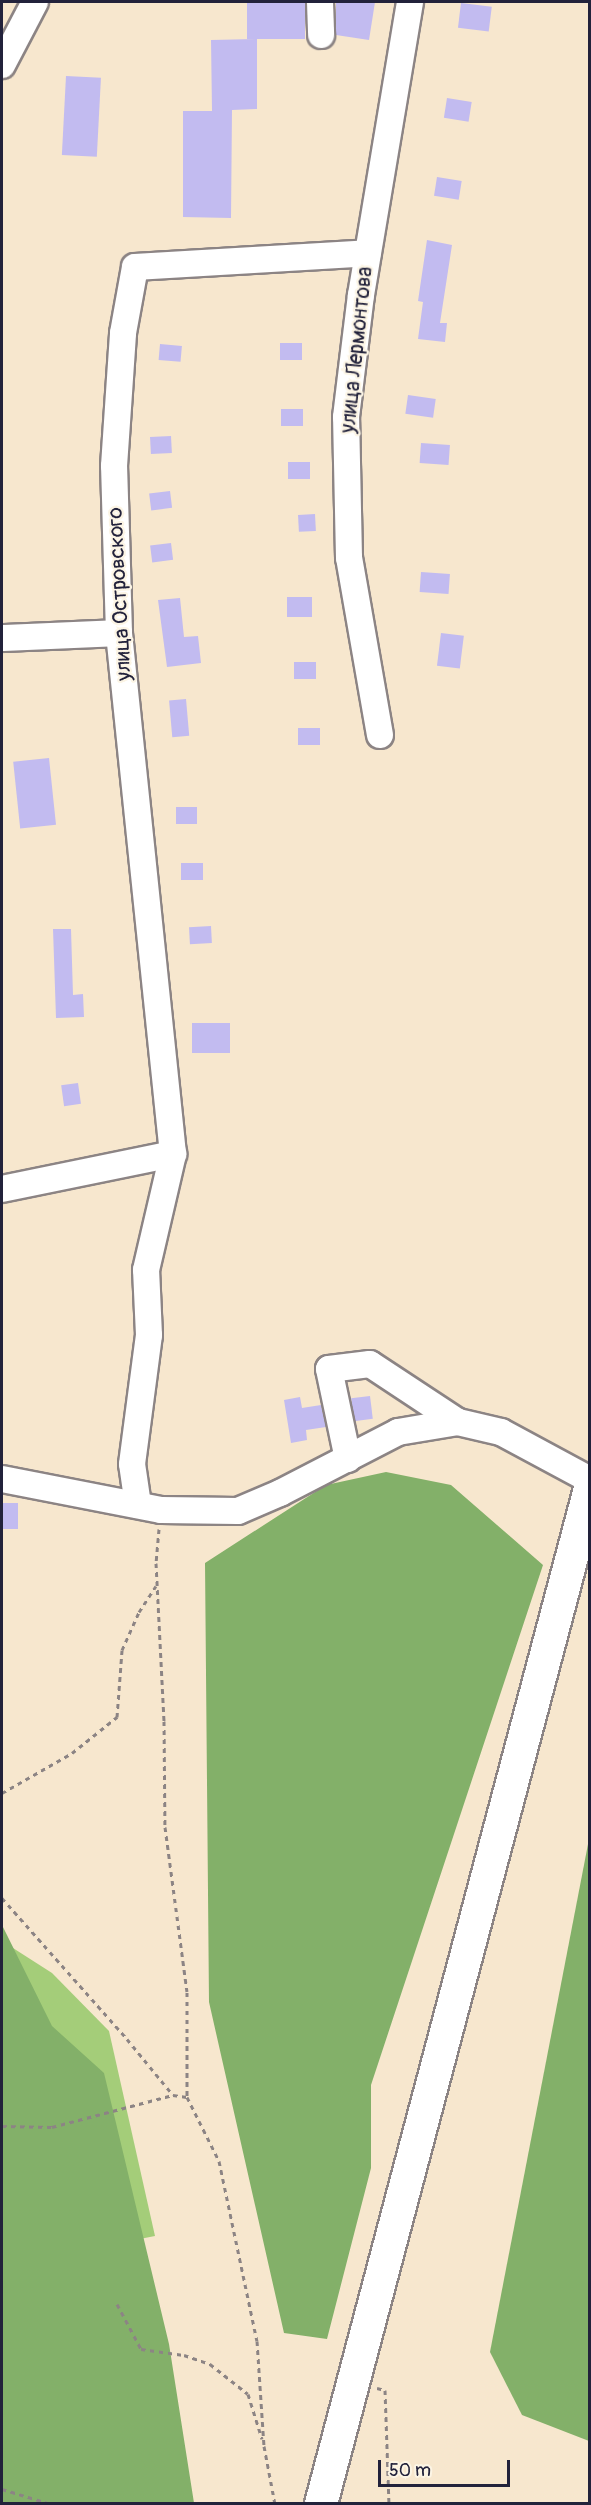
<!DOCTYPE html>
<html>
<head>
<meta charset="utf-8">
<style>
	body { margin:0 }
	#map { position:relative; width:591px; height:2505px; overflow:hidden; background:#f7e7ce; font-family:Pangolin,sans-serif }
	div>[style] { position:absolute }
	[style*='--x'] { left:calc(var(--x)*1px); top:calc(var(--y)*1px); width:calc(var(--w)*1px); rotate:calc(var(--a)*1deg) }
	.green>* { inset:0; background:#a4cd79 }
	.forest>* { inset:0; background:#83b069 }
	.building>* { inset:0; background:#c2bbf0; transform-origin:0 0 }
	.path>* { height:3px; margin-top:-1.5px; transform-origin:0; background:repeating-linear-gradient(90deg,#8c8484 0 4.5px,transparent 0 9px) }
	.roads { filter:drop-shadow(2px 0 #8c8484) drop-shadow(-2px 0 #8c8484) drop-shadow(0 2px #8c8484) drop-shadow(0 -2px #8c8484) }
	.minor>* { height:26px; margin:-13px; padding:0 13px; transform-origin:13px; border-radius:13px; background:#fff }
	.major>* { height:32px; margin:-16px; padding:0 16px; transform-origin:16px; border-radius:16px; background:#fff }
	span { translate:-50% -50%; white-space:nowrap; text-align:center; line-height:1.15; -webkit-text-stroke:4.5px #fcf5e5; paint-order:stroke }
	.street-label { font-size:21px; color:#22223b }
	.frame { position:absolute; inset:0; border:3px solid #22223b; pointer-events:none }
	.scale { position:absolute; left:378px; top:2460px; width:132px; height:27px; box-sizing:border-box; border:3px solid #22223b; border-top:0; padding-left:8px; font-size:18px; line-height:21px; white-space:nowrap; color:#22223b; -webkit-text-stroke:4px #fcf5e5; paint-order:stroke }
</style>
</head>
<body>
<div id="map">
	<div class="green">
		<i style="clip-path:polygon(2px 1941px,52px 1973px,109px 2031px,155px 2236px,2px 2266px)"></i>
	</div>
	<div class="forest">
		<i style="clip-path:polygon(386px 1472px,451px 1485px,543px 1565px,371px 2085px,371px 2168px,327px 2339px,284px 2333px,209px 2002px,205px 1563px,326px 1485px)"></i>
		<i style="clip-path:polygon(589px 1839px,589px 2441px,522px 2415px,490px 2352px)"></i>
		<i style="clip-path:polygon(2px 1925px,52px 2026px,104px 2073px,169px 2344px,194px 2503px,2px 2503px)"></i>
	</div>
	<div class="building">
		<i style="left:247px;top:2px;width:58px;height:37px"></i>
		<i style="clip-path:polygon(336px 2px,375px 2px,369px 40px,336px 35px)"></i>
		<i style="left:461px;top:3px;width:31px;height:25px;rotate:7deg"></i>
		<i style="clip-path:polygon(257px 39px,257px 109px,232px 110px,231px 218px,183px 217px,183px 111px,212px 111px,211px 40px)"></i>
		<i style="left:66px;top:76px;width:35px;height:79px;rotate:3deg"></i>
		<i style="left:447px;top:98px;width:25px;height:20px;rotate:9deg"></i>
		<i style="left:437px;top:177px;width:25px;height:19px;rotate:9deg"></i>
		<i style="clip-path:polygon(427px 240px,452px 245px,440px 323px,447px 323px,445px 342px,418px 339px,423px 302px,418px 301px)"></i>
		<i style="left:280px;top:343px;width:22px;height:17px"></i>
		<i style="left:160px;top:344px;width:22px;height:16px;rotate:5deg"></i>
		<i style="left:408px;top:395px;width:28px;height:19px;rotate:8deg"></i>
		<i style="left:281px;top:409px;width:22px;height:17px"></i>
		<i style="left:171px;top:436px;width:17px;height:21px;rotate:87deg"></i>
		<i style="left:421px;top:443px;width:29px;height:20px;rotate:4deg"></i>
		<i style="left:310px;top:462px;width:17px;height:22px;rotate:90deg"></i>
		<i style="left:170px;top:491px;width:17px;height:21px;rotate:83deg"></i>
		<i style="left:315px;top:514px;width:17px;height:17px;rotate:87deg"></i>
		<i style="left:171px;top:543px;width:17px;height:21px;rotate:83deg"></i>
		<i style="left:421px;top:572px;width:29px;height:20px;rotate:4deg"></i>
		<i style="left:312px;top:597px;width:20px;height:25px;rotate:90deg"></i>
		<i style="clip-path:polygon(180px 598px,184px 637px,198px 636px,201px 663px,167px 667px,158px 600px)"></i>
		<i style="left:441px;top:633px;width:23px;height:33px;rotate:7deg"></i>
		<i style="left:294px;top:662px;width:22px;height:17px"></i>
		<i style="left:186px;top:699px;width:37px;height:17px;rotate:85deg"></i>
		<i style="left:298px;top:728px;width:22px;height:17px"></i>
		<i style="left:49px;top:758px;width:67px;height:36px;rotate:84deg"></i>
		<i style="left:197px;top:807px;width:17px;height:21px;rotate:90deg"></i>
		<i style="left:181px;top:863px;width:22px;height:17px"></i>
		<i style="left:211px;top:926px;width:17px;height:22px;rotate:87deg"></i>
		<i style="clip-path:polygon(53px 929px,71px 929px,73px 995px,83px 994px,84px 1017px,56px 1018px)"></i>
		<i style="left:230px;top:1023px;width:30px;height:38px;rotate:90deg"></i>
		<i style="left:78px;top:1083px;width:21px;height:17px;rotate:82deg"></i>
		<i style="left:370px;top:1396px;width:23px;height:19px;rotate:83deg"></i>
		<i style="clip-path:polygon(300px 1397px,302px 1408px,321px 1405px,326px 1427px,306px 1430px,307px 1440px,291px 1443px,284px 1400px)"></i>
		<i style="left:18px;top:1503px;width:26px;height:16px;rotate:90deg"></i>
	</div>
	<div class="path">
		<i style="--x:159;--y:1529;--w:34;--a:95"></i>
		<i style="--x:156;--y:1563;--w:158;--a:87.1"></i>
		<i style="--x:164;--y:1721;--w:106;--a:89.5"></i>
		<i style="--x:165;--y:1827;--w:166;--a:82.4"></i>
		<i style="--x:187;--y:1992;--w:105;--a:90"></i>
		<i style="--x:187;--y:2097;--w:72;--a:63.4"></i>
		<i style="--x:219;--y:2161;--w:184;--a:78.1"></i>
		<i style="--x:257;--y:2341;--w:105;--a:86.2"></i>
		<i style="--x:264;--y:2446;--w:59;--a:79.3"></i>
		<i style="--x:2;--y:1793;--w:81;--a:-29.7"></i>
		<i style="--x:72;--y:1753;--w:58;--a:-38.7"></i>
		<i style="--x:117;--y:1717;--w:67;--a:-85.7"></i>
		<i style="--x:122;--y:1650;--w:42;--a:-65.9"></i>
		<i style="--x:139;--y:1612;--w:31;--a:-57"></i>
		<i style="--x:2;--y:1898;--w:188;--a:48.4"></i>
		<i style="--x:127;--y:2039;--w:72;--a:50.6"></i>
		<i style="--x:173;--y:2095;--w:14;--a:8"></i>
		<i style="--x:2;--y:2126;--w:50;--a:1.1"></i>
		<i style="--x:52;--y:2127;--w:125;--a:-14.8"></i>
		<i style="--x:117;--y:2304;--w:51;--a:61.9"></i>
		<i style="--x:141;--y:2349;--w:43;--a:7.9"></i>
		<i style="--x:184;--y:2355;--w:28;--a:19"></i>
		<i style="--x:210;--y:2364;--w:48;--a:38.3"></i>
		<i style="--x:248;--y:2394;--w:47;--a:72.7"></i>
		<i style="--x:377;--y:2388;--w:8;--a:14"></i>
		<i style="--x:385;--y:2390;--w:114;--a:88"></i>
		<i style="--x:2;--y:2489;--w:51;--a:17"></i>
	</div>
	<div class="roads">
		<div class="minor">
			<i style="--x:320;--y:2;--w:33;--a:88"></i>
			<i style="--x:2;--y:65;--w:71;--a:-62.4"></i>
			<i style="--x:2;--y:638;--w:117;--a:-2.4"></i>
			<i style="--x:380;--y:735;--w:180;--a:-99.9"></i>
			<i style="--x:349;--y:558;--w:141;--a:-91.2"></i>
			<i style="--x:346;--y:417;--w:123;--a:-83"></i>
			<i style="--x:361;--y:295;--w:297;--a:-80.5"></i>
			<i style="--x:2;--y:1189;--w:175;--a:-11.6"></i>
			<i style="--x:348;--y:1459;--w:92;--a:-101.9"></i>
			<i style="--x:329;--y:1369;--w:41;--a:-7"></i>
			<i style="--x:370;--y:1364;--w:105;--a:33.4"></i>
			<i style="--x:2;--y:1479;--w:162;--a:11"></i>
			<i style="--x:161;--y:1510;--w:77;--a:0.7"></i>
			<i style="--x:238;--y:1511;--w:46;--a:-23.2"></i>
			<i style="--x:280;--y:1493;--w:133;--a:-27.3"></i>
			<i style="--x:398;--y:1432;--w:61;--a:-9.5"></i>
			<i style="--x:458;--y:1422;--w:44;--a:13.1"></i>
			<i style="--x:501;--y:1432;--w:101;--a:28.3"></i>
			<i style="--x:138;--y:1505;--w:41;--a:-98.3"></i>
			<i style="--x:132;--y:1464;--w:130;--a:-82.5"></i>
			<i style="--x:149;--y:1335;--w:65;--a:-92.6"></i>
			<i style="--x:146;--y:1270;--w:119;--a:-76.9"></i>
			<i style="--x:173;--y:1154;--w:524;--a:-95.92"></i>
			<i style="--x:119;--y:633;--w:167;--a:-91.7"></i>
			<i style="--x:114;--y:466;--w:133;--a:-86.1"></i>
			<i style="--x:123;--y:333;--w:67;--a:-79.7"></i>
			<i style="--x:135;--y:267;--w:233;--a:-3.4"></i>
		</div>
		<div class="major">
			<i style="--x:321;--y:2504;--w:1050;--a:-75.16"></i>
		</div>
	</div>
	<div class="street-label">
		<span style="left:357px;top:350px;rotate:-84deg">улица Лермонтова</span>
		<span style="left:120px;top:594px;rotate:-93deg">улица Островского</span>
	</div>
	<div class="frame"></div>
	<div class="scale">50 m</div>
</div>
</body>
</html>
